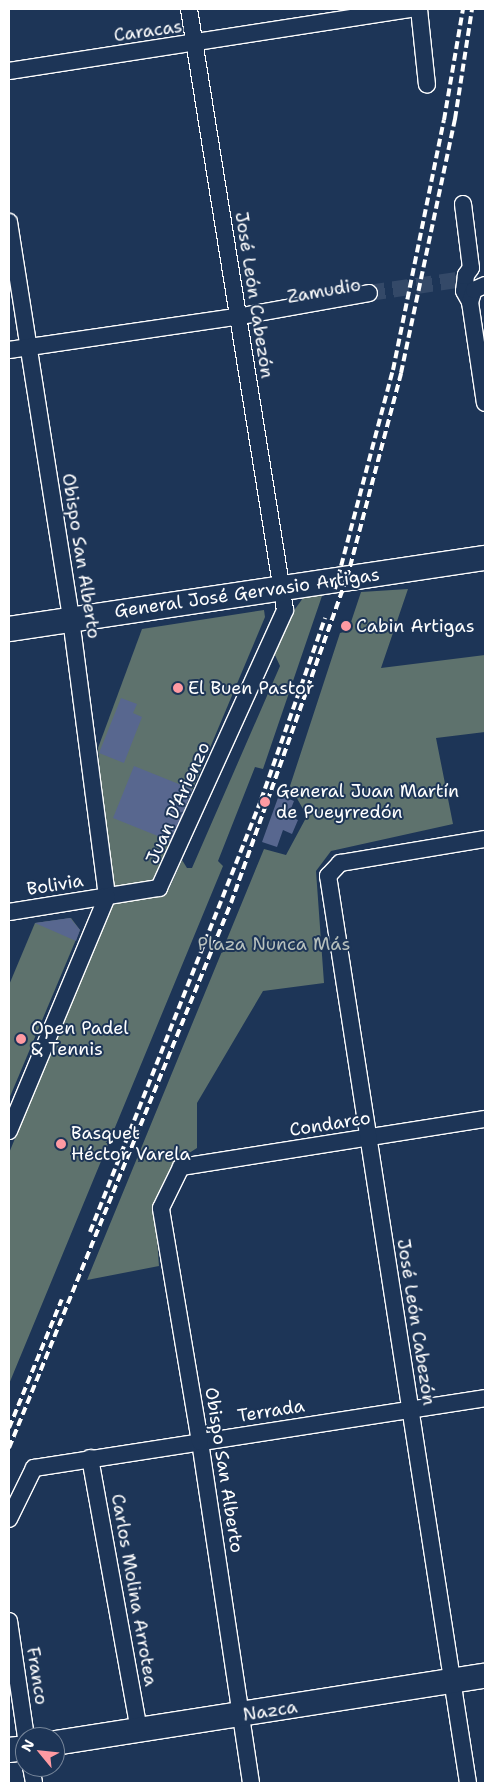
<!DOCTYPE html>
<html>
<head>
<meta charset="utf-8">
<style>
	body { margin:0 }
	#map { position:relative; width:494px; height:1792px; overflow:hidden; background:#1d3557; font-family:"Shantell Sans",sans-serif }
	div>[style] { position:absolute }
	[style*='--x'] { left:calc(var(--x)*1px); top:calc(var(--y)*1px); width:calc(var(--w)*1px); rotate:calc(var(--a)*1deg) }
	.green>* { inset:0; background:#5e726d }
	.building>* { inset:0; background:#58678f; transform-origin:0 0 }
	.street-tunnel>* { height:16px; margin-top:-8px; transform-origin:0; background:repeating-linear-gradient(90deg,#344968 0 16px,transparent 0 24px) }
	.roads { filter:drop-shadow(1px 0 #fff) drop-shadow(-1px 0 #fff) drop-shadow(0 1px #fff) drop-shadow(0 -1px #fff) }
	.street>* { height:16px; margin:-8px; padding:0 8px; transform-origin:8px; border-radius:8px; background:#1d3557 }
	.secondary>* { height:24px; margin:-12px; padding:0 12px; transform-origin:12px; border-radius:12px; background:#1d3557 }
	.rail>* { height:4px; margin-top:-2px; transform-origin:0; background:repeating-linear-gradient(90deg,#fff 0 8px,transparent 0 12px) }
	.dots>* { width:14px; height:14px; translate:-50% -50%; box-sizing:border-box; border:2px solid #1d3557; border-radius:50% }
	span { translate:-50% -50%; white-space:nowrap; text-align:center; line-height:1.15; -webkit-text-stroke:4px #1d3557; paint-order:stroke }
	.street-label { font-size:18px; color:#fff }
	.poi-label { font-size:18px; color:#fff }
	.left { translate:0 -50%; text-align:left }
	.park-label { font-size:18px; color:#b7c0bd }
	.frame { position:absolute; inset:0; border:10px solid #fff; pointer-events:none }
	.north { position:absolute; left:15px; top:1727px; width:50px; height:50px; box-sizing:border-box; background:#1d3557; border:1px solid #77869a; border-radius:50%; rotate:298deg; font-size:14px; font-weight:700; line-height:20px; text-align:center; color:#fff }
	.north::after { content:''; display:block; margin:auto; width:18px; height:22px; background:#ff9aa2; clip-path:polygon(50% 0,100% 100%,50% 72%,0 100%) }
</style>
</head>
<body>
<div id="map">
	<div class="green">
		<i style="clip-path:polygon(408px 589px,381px 668px,485px 655px,485px 732px,436px 738px,453px 824px,331px 851px,316px 871px,324px 983px,263px 991px,197px 1103px,197px 1148px,178px 1160px,159px 1195px,155px 1211px,159px 1266px,87px 1280px,264px 849px,286px 855px,307px 816px,290px 786px,340px 633px,348px 631px,361px 592px)"></i>
		<i style="clip-path:polygon(323px 593px,263px 769px,255px 767px,218px 861px,223px 866px,9px 1384px,9px 1153px,111px 906px,119px 901px,169px 889px,182px 860px,187px 868px,192px 868px,280px 666px,274px 653px,290px 616px,303px 598px)"></i>
		<i style="clip-path:polygon(264px 610px,265px 617px,154px 881px,114px 890px,103px 815px,98px 748px,142px 629px)"></i>
		<i style="clip-path:polygon(71px 918px,80px 930px,9px 1099px,9px 985px,35px 923px)"></i>
	</div>
	<div class="building">
		<i style="clip-path:polygon(121px 698px,137px 704px,133px 713px,142px 717px,124px 763px,99px 753px)"></i>
		<i style="left:134px;top:766px;width:63px;height:56px;rotate:22deg"></i>
		<i style="clip-path:polygon(279px 795px,294px 801px,288px 816px,298px 820px,292px 834px,283px 830px,277px 847px,262px 842px)"></i>
		<i style="clip-path:polygon(70px 918px,80px 930px,76px 941px,35px 923px)"></i>
	</div>
	<div class="street-tunnel">
		<i style="--x:369;--y:293;--w:110;--a:-8.4"></i>
	</div>
	<div class="roads">
		<div class="street">
			<i style="--x:419;--y:9;--w:76;--a:84"></i>
			<i style="--x:9;--y:71;--w:407;--a:-8.8"></i>
			<i style="--x:463;--y:204;--w:64;--a:82.9"></i>
			<i style="--x:471;--y:268;--w:9;--a:126"></i>
			<i style="--x:466;--y:275;--w:16;--a:97"></i>
			<i style="--x:464;--y:291;--w:13;--a:61"></i>
			<i style="--x:470;--y:302;--w:102;--a:81.6"></i>
			<i style="--x:9;--y:222;--w:402;--a:81.1"></i>
			<i style="--x:71;--y:619;--w:280;--a:82.6"></i>
			<i style="--x:470;--y:302;--w:13;--a:-72"></i>
			<i style="--x:474;--y:290;--w:12;--a:-24"></i>
			<i style="--x:9;--y:350;--w:229;--a:-8.3"></i>
			<i style="--x:236;--y:317;--w:135;--a:-10.2"></i>
			<i style="--x:9;--y:912;--w:152;--a:-9.1"></i>
			<i style="--x:159;--y:888;--w:305;--a:-65.6"></i>
			<i style="--x:285;--y:610;--w:609;--a:-99.08"></i>
			<i style="--x:9;--y:1131;--w:254;--a:-67.3"></i>
			<i style="--x:90;--y:1458;--w:275;--a:79.8"></i>
			<i style="--x:9;--y:1519;--w:57;--a:-63.9"></i>
			<i style="--x:34;--y:1468;--w:456;--a:-8.8"></i>
			<i style="--x:9;--y:1621;--w:117;--a:81.7"></i>
			<i style="--x:31;--y:1767;--w:16;--a:79"></i>
			<i style="--x:251;--y:1783;--w:345;--a:-98.5"></i>
			<i style="--x:200;--y:1442;--w:237;--a:-99.5"></i>
			<i style="--x:161;--y:1208;--w:46;--a:-64"></i>
			<i style="--x:181;--y:1167;--w:308;--a:-9"></i>
			<i style="--x:468;--y:1783;--w:918;--a:-98.77"></i>
			<i style="--x:328;--y:876;--w:18;--a:-47"></i>
			<i style="--x:340;--y:863;--w:147;--a:-9.4"></i>
		</div>
		<div class="secondary">
			<i style="--x:9;--y:629;--w:481;--a:-8.5"></i>
			<i style="--x:55;--y:1743;--w:435;--a:-8.9"></i>
			<i style="--x:9;--y:1750;--w:16;--a:-7"></i>
		</div>
	</div>
	<div class="rail">
		<i style="--x:335;--y:589;--w:227;--a:-75.2"></i>
		<i style="--x:393;--y:370;--w:255;--a:-78.5"></i>
		<i style="--x:444;--y:120;--w:113;--a:-80.3"></i>
		<i style="--x:90;--y:1232;--w:465;--a:-68.4"></i>
		<i style="--x:261;--y:800;--w:193;--a:-70.6"></i>
		<i style="--x:9;--y:1428;--w:139;--a:-67.7"></i>
		<i style="--x:9;--y:1448;--w:588;--a:-67.84"></i>
		<i style="--x:231;--y:903;--w:345;--a:-70.4"></i>
		<i style="--x:347;--y:578;--w:212;--a:-75.2"></i>
		<i style="--x:401;--y:373;--w:260;--a:-78"></i>
		<i style="--x:455;--y:119;--w:111;--a:-81.2"></i>
	</div>
	<div class="dots">
		<i style="left:346px;top:626px;background:#ff9aa2"></i>
		<i style="left:178px;top:688px;background:#ff9aa2"></i>
		<i style="left:265px;top:802px;background:#ff9aa2"></i>
		<i style="left:21px;top:1039px;background:#ff9aa2"></i>
		<i style="left:61px;top:1144px;background:#ff9aa2"></i>
	</div>
	<div class="street-label">
		<span style="left:148px;top:31px;rotate:-8deg">Caracas</span>
		<span style="left:324px;top:291px;rotate:-10deg">Zamudio</span>
		<span style="left:254px;top:295px;rotate:81deg">José León Cabezón</span>
		<span style="left:81px;top:556px;rotate:81deg">Obispo San Alberto</span>
		<span style="left:247px;top:593px;rotate:-8deg">General José Gervasio Artigas</span>
		<span style="left:178px;top:803px;rotate:-66deg">Juan D’Arienzo</span>
		<span style="left:55px;top:885px;rotate:-9deg">Bolivia</span>
		<span style="left:330px;top:1124px;rotate:-9deg">Condarco</span>
		<span style="left:416px;top:1322px;rotate:81deg">José León Cabezón</span>
		<span style="left:271px;top:1411px;rotate:-9deg">Terrada</span>
		<span style="left:224px;top:1470px;rotate:81deg">Obispo San Alberto</span>
		<span style="left:134px;top:1590px;rotate:80deg">Carlos Molina Arrotea</span>
		<span style="left:37px;top:1676px;rotate:81deg">Franco</span>
		<span style="left:270px;top:1711px;rotate:-9deg">Nazca</span>
	</div>
	<div class="poi-label">
		<span class="left" style="left:356px;top:626px">Cabin Artigas</span>
		<span class="left" style="left:188px;top:688px">El Buen Pastor</span>
		<span class="left" style="left:276px;top:802px">General Juan Martín<br>de Pueyrredón</span>
		<span class="left" style="left:31px;top:1039px">Open Padel<br>&amp; Tennis</span>
		<span class="left" style="left:71px;top:1144px">Basquet<br>Héctor Varela</span>
	</div>
	<div class="park-label">
		<span style="left:274px;top:944px">Plaza Nunca Más</span>
	</div>
	<div class="frame"></div>
	<div class="north">N</div>
</div>
</body>
</html>
